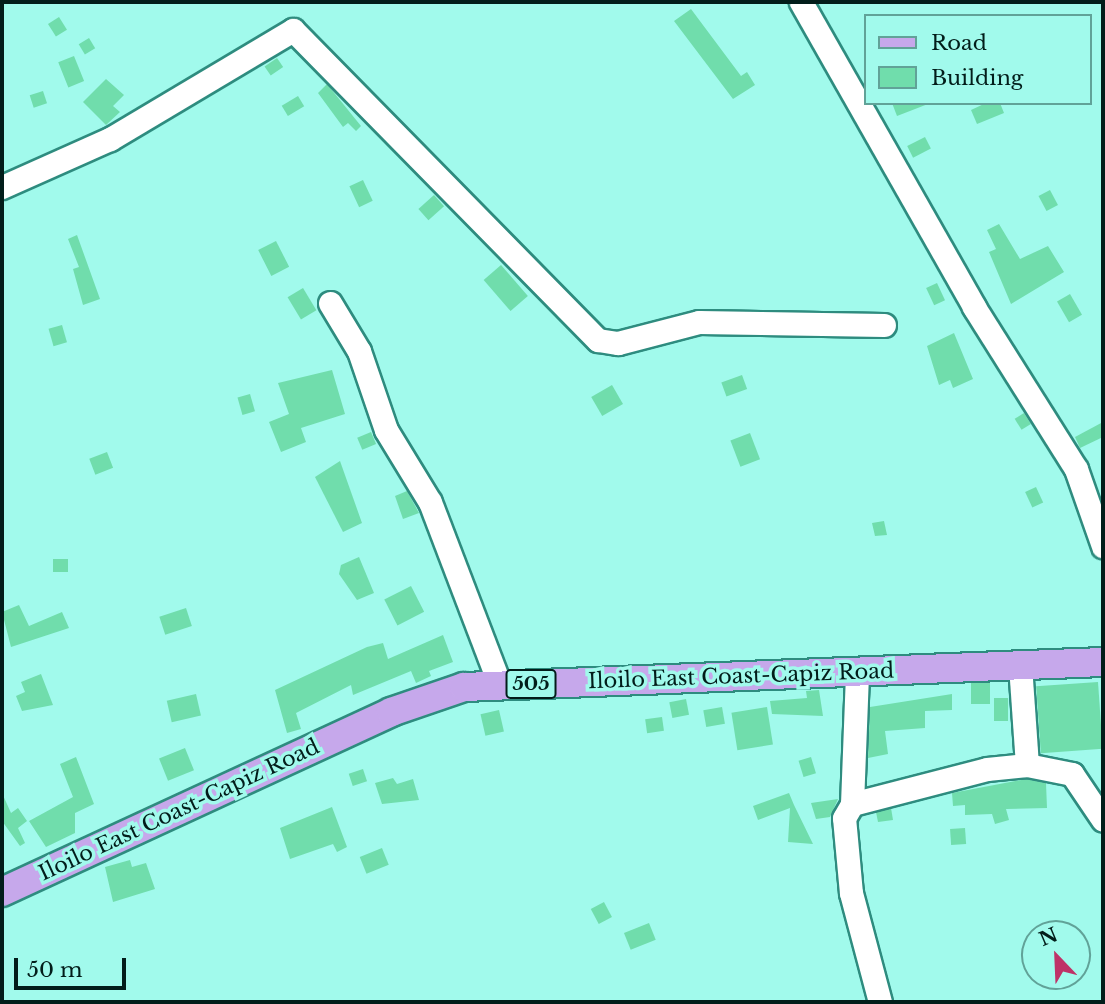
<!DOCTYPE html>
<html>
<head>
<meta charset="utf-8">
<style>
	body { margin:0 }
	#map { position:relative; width:1105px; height:1004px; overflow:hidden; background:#a1faec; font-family:"Libre Baskerville",serif }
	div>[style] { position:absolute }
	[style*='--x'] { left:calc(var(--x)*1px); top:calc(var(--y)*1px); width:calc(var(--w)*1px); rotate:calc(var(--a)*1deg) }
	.building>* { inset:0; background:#70ddac; transform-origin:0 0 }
	.roads { filter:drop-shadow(2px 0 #2e8c7f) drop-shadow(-2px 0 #2e8c7f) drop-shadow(0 2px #2e8c7f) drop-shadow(0 -2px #2e8c7f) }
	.minor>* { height:23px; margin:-11.5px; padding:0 11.5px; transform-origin:11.5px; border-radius:11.5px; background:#fff }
	.major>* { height:28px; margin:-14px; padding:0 14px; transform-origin:14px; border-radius:14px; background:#c6a8eb }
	span { translate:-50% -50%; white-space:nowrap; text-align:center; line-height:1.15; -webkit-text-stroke:7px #a1faec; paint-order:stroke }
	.shield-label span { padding:2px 5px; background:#a1faec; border:2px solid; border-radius:5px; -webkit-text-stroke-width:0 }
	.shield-label { font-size:19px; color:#021d1a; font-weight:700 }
	.street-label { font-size:21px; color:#021d1a }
	.frame { position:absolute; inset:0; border:4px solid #021d1a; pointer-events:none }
	.legend { position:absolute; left:864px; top:14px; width:228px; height:91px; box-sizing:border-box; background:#a1faec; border:2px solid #61a298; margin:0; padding:9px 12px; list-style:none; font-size:21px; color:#021d1a }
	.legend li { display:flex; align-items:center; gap:14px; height:35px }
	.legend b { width:35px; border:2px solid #61a298 }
	.north { position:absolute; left:1021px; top:920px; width:70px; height:70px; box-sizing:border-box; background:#a1faec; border:2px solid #61a298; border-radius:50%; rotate:337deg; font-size:19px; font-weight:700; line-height:28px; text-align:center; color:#021d1a }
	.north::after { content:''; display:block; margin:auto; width:24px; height:32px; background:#be3267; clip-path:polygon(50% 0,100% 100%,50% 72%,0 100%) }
	.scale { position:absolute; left:14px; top:958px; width:112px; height:32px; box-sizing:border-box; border:4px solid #021d1a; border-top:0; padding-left:9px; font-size:21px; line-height:24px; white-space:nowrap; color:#021d1a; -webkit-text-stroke:5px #a1faec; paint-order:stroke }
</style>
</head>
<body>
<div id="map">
	<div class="building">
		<i style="clip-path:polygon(691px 9px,741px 76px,747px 72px,755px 85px,733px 99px,674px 21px)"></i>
		<i style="left:59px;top:17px;width:15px;height:13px;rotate:58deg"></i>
		<i style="left:89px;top:38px;width:12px;height:12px;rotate:59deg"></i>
		<i style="left:74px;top:56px;width:27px;height:17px;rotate:68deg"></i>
		<i style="left:277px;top:58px;width:11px;height:15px;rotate:56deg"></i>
		<i style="clip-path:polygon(106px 79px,124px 95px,113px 106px,120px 112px,106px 125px,83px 102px)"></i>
		<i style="clip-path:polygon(327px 84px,361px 126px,356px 131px,348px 123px,343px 127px,318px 93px)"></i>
		<i style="left:43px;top:91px;width:13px;height:14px;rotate:72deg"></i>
		<i style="left:298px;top:96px;width:12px;height:19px;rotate:59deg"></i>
		<i style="clip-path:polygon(892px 103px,928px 103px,928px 104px,897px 116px)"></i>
		<i style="clip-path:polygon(986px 103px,1000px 103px,1004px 113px,977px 124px,971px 110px)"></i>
		<i style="left:925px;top:137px;width:13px;height:20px;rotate:63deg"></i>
		<i style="left:363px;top:180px;width:23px;height:15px;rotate:65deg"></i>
		<i style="left:1050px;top:190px;width:17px;height:13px;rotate:62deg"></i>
		<i style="left:434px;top:195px;width:15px;height:21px;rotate:48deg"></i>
		<i style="clip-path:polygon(999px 224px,1020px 259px,1048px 246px,1064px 272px,1011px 304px,989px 252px,996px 249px,987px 230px)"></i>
		<i style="clip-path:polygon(77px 235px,100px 299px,83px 305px,73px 269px,79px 267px,68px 239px)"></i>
		<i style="left:276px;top:241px;width:29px;height:20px;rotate:63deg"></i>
		<i style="left:501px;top:265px;width:41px;height:23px;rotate:49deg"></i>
		<i style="left:937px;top:283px;width:19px;height:12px;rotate:65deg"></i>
		<i style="left:303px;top:288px;width:26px;height:18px;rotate:59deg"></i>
		<i style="left:1070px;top:294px;width:24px;height:15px;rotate:60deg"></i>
		<i style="left:62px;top:325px;width:18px;height:14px;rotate:74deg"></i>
		<i style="clip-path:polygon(954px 333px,973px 379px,953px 388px,950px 380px,939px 385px,927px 346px)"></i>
		<i style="clip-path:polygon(332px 370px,345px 414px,301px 428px,306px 442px,281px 452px,269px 422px,289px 414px,278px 383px)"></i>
		<i style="left:742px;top:375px;width:15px;height:22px;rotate:70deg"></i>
		<i style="left:612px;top:385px;width:22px;height:24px;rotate:60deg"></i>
		<i style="left:250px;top:394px;width:18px;height:13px;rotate:74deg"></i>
		<i style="left:1024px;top:413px;width:13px;height:11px;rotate:58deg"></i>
		<i style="clip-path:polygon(1103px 422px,1103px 437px,1080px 448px,1075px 437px)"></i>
		<i style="left:371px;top:432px;width:13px;height:15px;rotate:67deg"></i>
		<i style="left:750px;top:433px;width:28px;height:21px;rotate:69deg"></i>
		<i style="left:107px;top:452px;width:17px;height:19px;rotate:69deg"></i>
		<i style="clip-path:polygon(340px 461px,362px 523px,343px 532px,315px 477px)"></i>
		<i style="left:1036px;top:487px;width:17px;height:12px;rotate:65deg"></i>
		<i style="clip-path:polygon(407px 491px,419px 513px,403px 519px,395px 496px)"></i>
		<i style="clip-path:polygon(884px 521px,887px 535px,875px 536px,872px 523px)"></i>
		<i style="clip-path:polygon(359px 557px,374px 593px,357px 600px,339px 574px,341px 565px)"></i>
		<i style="left:53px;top:559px;width:15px;height:13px"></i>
		<i style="left:411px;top:586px;width:29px;height:30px;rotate:63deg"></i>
		<i style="clip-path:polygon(19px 605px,29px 626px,62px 612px,69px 628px,11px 647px,2px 612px)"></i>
		<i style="left:186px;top:608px;width:19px;height:28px;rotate:72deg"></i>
		<i style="clip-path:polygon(443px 635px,453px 662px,429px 671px,431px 676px,416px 683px,411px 671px,353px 695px,351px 685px,296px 713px,301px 729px,287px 733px,275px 690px,367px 647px,383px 643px,388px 659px)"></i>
		<i style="clip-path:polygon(41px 674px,53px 705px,22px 711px,16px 696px,25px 692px,21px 682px)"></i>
		<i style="left:1098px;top:682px;width:67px;height:62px;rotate:86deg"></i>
		<i style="left:990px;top:683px;width:21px;height:19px;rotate:90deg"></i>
		<i style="clip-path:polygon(819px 690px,823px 716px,772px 714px,770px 701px,807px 698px,806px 691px)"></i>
		<i style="left:196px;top:694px;width:22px;height:30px;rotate:77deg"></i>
		<i style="clip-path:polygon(952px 694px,952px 710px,925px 711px,925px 728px,885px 731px,888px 754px,868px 758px,870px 707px)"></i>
		<i style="left:994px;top:698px;width:14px;height:23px"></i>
		<i style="left:686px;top:699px;width:16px;height:17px;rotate:79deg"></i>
		<i style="left:722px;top:707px;width:17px;height:19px;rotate:80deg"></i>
		<i style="left:767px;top:707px;width:38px;height:36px;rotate:81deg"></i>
		<i style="left:499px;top:710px;width:22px;height:19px;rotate:77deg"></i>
		<i style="left:662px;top:717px;width:14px;height:17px;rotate:82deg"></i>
		<i style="left:185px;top:748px;width:24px;height:28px;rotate:68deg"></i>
		<i style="clip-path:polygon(76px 757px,94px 804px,75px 813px,75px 833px,46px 847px,29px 821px,73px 797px,60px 764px)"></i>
		<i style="left:811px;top:757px;width:17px;height:13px;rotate:73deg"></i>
		<i style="left:363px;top:769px;width:13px;height:15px;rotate:72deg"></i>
		<i style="clip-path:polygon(393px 778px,397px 784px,413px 779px,419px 800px,382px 804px,375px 783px)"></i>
		<i style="clip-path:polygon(1026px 779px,1046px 783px,1047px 808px,1006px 809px,1009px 820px,995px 824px,992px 814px,965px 815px,965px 805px,953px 806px,952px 793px)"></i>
		<i style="clip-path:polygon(2px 793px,11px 813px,18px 808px,27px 821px,18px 828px,25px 843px,20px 846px,2px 821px)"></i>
		<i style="clip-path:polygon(789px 793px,794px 805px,813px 844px,788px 842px,790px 808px,758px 820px,753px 806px)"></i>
		<i style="clip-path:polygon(838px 799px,830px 817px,816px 819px,811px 803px)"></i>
		<i style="clip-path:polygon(332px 807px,347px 847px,337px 852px,333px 844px,290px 859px,280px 828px)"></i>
		<i style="clip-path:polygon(891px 808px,893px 820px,878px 822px,876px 812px)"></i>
		<i style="left:965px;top:828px;width:16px;height:15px;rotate:86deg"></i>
		<i style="left:382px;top:848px;width:18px;height:24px;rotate:68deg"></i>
		<i style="clip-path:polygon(130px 860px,132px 867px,146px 863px,155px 889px,113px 902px,105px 867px)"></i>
		<i style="left:604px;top:902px;width:17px;height:15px;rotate:62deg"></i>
		<i style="left:649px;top:923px;width:18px;height:27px;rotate:68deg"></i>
	</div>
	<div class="roads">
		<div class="minor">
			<i style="--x:801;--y:2;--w:351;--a:60.4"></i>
			<i style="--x:974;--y:307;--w:191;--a:57.8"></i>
			<i style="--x:1076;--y:469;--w:82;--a:70.7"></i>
			<i style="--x:2;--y:187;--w:118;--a:-24"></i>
			<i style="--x:110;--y:139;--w:213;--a:-30.8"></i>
			<i style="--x:293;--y:30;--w:435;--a:45.5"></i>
			<i style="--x:598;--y:340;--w:20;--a:9"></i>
			<i style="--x:618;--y:343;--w:84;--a:-14.5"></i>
			<i style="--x:699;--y:322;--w:185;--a:0.9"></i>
			<i style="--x:330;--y:303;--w:56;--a:58.9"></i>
			<i style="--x:359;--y:351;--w:83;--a:71.1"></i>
			<i style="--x:386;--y:430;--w:84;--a:58.6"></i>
			<i style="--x:430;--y:502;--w:196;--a:69.1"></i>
			<i style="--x:1027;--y:765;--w:46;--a:11.3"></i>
			<i style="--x:1072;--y:774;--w:55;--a:56"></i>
			<i style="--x:852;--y:804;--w:132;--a:-87.8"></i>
			<i style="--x:880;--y:1002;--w:113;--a:-104.9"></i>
			<i style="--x:851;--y:893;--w:75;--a:-95.3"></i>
			<i style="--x:844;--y:818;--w:16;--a:-60"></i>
			<i style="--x:852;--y:804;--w:139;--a:-14.5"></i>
			<i style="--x:987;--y:769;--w:40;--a:-5.7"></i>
			<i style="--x:1027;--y:765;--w:99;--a:-94"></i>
		</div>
		<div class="major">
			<i style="--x:2;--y:892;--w:429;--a:-24.8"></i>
			<i style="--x:391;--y:712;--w:77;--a:-18.9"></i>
			<i style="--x:464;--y:687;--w:639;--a:-2.24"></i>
		</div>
	</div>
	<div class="shield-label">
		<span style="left:531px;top:684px">505</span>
	</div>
	<div class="street-label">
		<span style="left:741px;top:676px;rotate:-2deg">Iloilo East Coast-Capiz Road</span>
		<span style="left:179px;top:810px;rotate:-25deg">Iloilo East Coast-Capiz Road</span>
	</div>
	<div class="frame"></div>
	<ul class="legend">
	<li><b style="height:9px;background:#c6a8eb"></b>Road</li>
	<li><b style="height:19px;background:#70ddac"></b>Building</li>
	</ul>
	<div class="north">N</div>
	<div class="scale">50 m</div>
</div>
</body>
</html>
